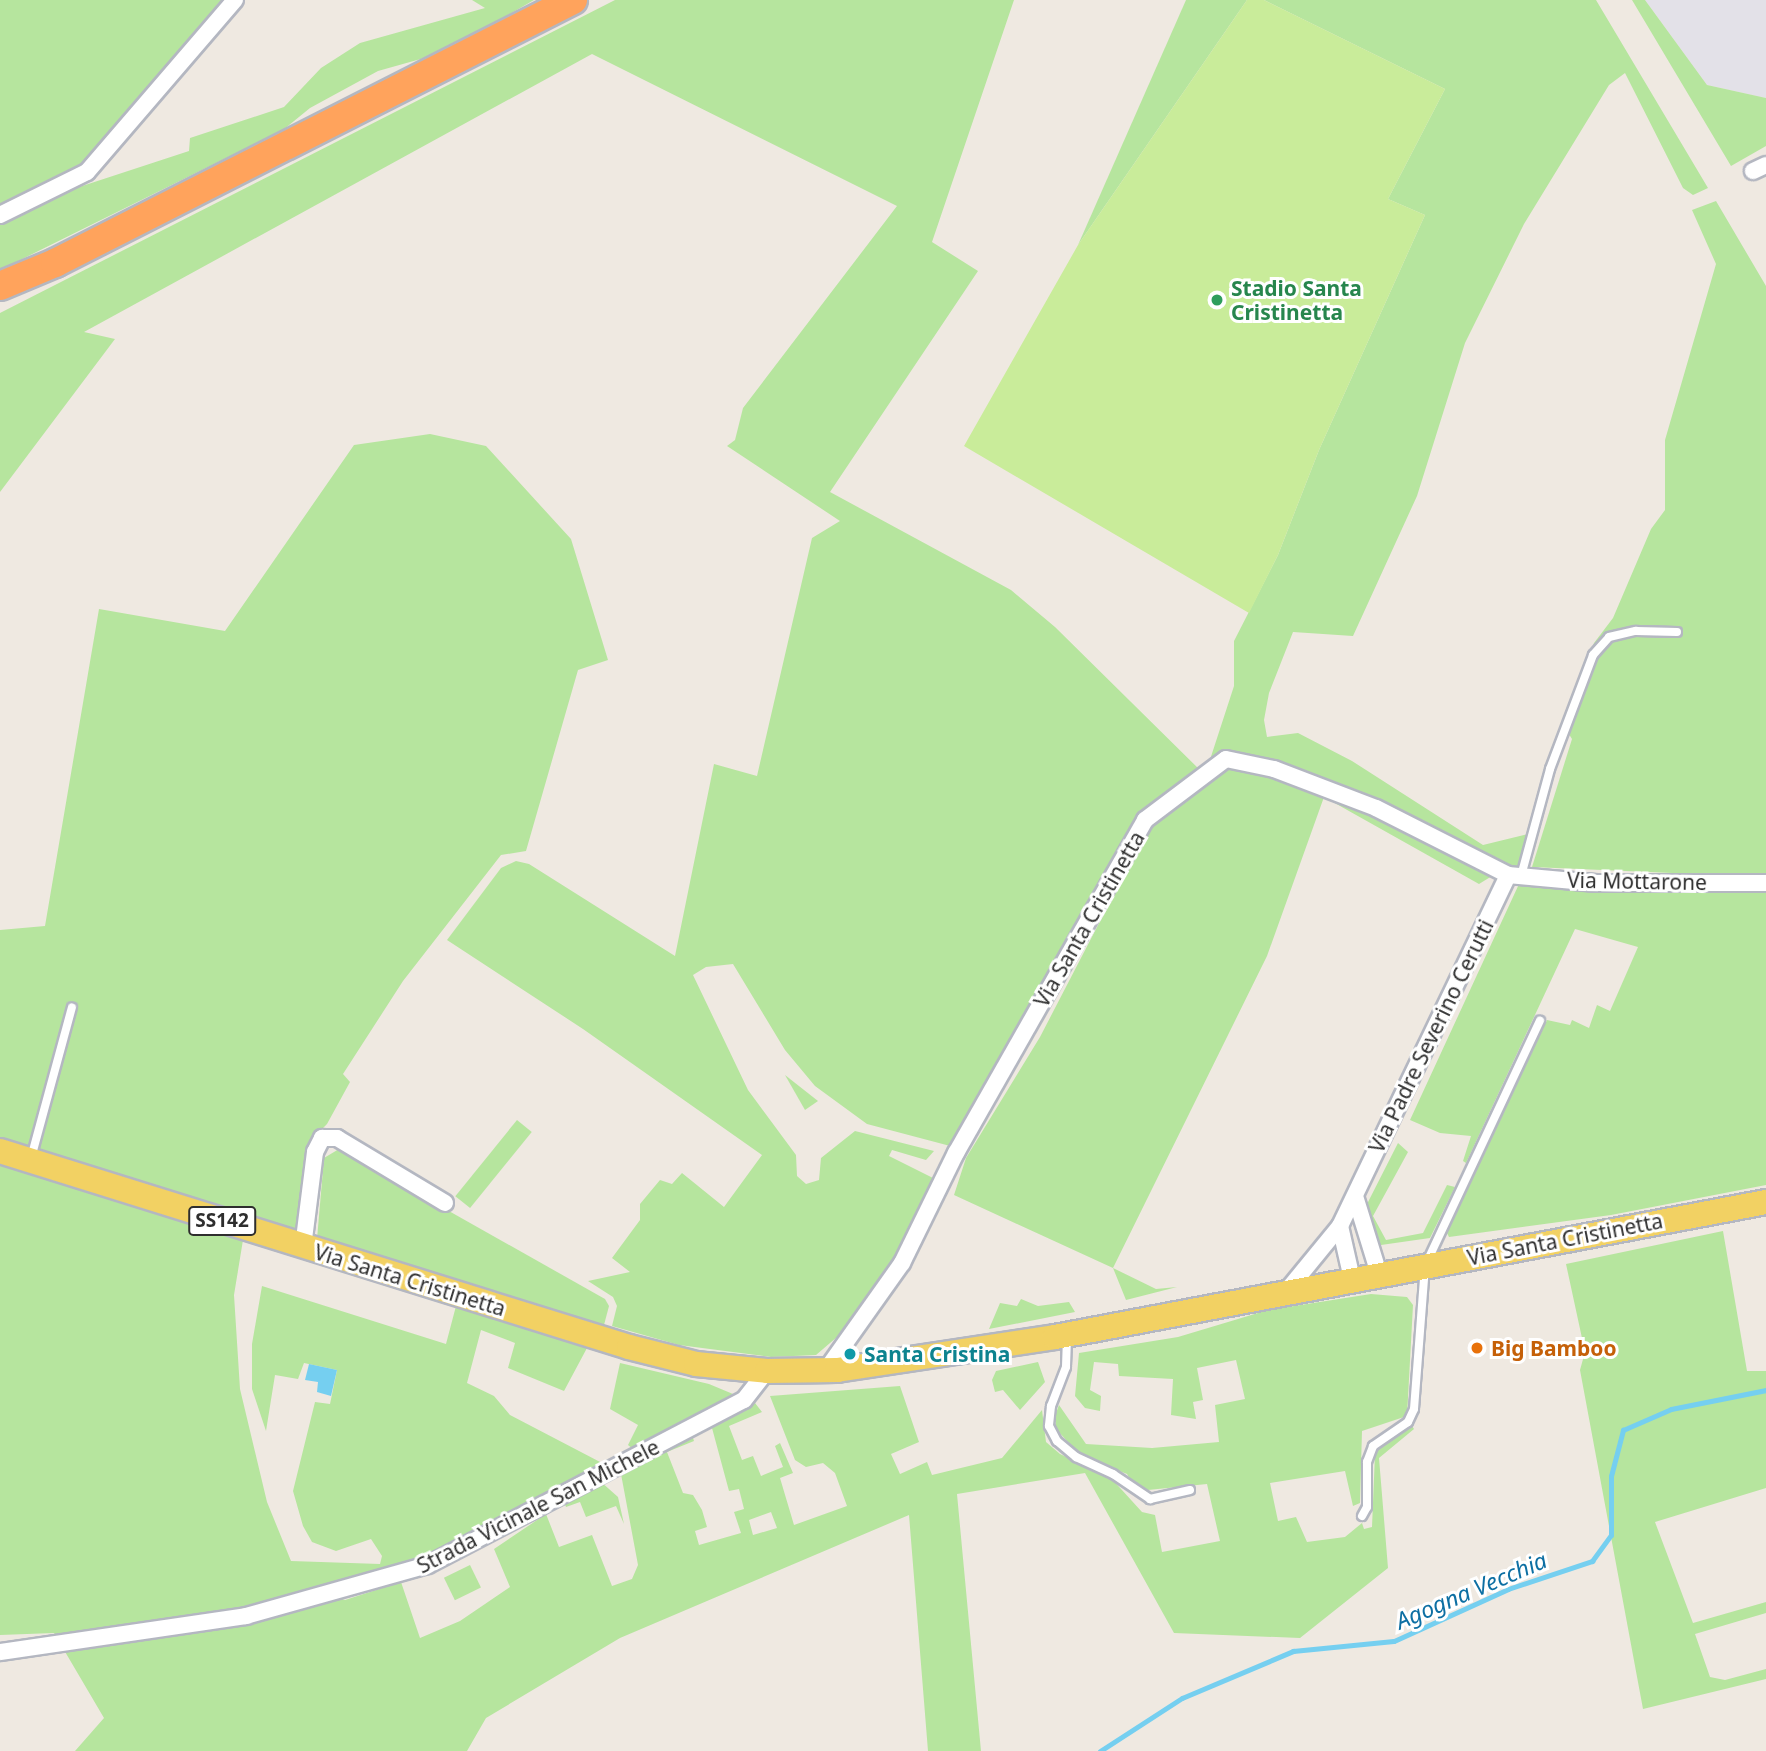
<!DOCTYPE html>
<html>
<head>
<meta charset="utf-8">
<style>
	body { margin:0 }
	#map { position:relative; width:1766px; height:1751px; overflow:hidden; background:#efe9e1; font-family:"Noto Sans",sans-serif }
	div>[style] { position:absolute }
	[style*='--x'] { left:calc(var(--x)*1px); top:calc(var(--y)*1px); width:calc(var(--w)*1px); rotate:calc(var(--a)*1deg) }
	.industrial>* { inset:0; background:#e3e1e8 }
	.green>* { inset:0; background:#b6e59e; transform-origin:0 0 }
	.pitch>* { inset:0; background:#c9ec9a }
	.water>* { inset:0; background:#75cff0 }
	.stream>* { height:5px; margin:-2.5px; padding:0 2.5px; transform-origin:2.5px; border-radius:2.5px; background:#75cff0 }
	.roads { filter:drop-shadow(2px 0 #b4b7c1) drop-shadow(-2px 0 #b4b7c1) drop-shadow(0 2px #b4b7c1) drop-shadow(0 -2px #b4b7c1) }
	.lane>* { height:8px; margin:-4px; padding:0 4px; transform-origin:4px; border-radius:4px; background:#fff }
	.street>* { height:16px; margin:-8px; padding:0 8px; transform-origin:8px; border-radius:8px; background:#fff }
	.primary>* { height:24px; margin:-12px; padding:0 12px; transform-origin:12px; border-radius:12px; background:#f2d163 }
	.highway>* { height:28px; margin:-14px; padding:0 14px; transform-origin:14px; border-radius:14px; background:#ffa35c }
	.dots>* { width:19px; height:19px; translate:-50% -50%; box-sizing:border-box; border:4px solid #fff; border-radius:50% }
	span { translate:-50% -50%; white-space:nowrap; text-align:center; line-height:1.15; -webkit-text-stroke:6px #fff; paint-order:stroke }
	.shield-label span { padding:2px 5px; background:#fff; border:2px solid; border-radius:5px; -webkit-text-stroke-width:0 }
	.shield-label { font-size:19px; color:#2e2e2e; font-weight:700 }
	.leisure-label { font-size:21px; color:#27864d; font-weight:700 }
	.left { translate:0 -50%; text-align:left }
	.street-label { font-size:21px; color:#2e2e2e }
	.food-label { font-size:21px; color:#c56008; font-weight:700 }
	.culture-label { font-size:21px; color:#0d838f; font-weight:700 }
	.water-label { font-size:23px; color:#0d6fa3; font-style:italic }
</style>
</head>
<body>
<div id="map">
	<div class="industrial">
		<i style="clip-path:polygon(1645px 0,1766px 0,1766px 98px,1707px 85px)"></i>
	</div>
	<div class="green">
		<i style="clip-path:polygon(0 0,229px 0,83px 165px,0 207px)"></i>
		<i style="clip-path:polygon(472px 0,534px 0,442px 53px,378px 71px,310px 108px,283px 130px,0 270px,0 223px,70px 190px,189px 151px,190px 138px,284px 107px,321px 68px,360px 43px,485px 8px)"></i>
		<i style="clip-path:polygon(615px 0,1014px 0,932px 242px,978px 271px,830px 492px,1011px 590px,1055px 627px,1205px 775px,1234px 686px,1234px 641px,1278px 555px,1319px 450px,1425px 215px,1388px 199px,1445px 89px,1264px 0,1596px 0,1708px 188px,1693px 195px,1683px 188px,1625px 73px,1609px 85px,1524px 224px,1465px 343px,1417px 496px,1353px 636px,1293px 632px,1269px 693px,1264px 720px,1267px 737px,1298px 733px,1352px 761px,1483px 845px,1528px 834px,1518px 867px,1505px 868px,1479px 884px,1324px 797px,1267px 956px,1113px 1268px,1156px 1289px,1177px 1287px,1126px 1300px,1113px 1268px,954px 1195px,966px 1158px,1040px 1037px,1151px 823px,1201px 790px,1205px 776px,1169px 793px,954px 1147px,867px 1124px,815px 1086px,785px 1050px,733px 964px,706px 967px,693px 975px,748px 1090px,796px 1155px,797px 1176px,806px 1184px,819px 1180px,821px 1158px,855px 1131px,934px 1151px,926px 1160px,892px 1150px,889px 1156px,939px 1181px,883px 1282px,844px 1331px,816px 1355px,771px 1357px,679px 1345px,612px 1326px,617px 1306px,613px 1297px,588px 1281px,630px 1272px,612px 1258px,640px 1220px,640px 1204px,660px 1180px,672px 1184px,682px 1173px,724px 1207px,762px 1155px,583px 1029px,447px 940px,501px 868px,516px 861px,529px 864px,675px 956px,714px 764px,757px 776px,812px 538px,840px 521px,727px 446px,735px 440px,743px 408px,897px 206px,592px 54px,84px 332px,115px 339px,0 492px,0 313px)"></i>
		<i style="clip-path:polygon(1186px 0,1247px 0,1078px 245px)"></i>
		<i style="clip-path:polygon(1632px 0,1645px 0,1707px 85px,1766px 98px,1766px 146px,1731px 166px)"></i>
		<i style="clip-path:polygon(1716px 201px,1766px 286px,1766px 877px,1532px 867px,1572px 739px,1565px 728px,1580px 679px,1594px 643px,1613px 618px,1651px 529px,1665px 510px,1665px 440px,1716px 264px,1692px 210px)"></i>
		<i style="clip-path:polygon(430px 434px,486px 446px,571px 539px,608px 660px,578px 670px,526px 851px,501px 855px,403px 981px,343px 1074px,350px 1082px,327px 1124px,313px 1138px,296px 1232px,0 1138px,0 930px,45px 926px,99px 609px,225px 631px,354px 445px)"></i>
		<i style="clip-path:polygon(1519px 884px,1594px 891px,1766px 891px,1766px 1185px,1611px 1215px,1449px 1237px,1447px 1233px,1547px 1020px,1570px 1025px,1572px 1020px,1589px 1028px,1597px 1005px,1610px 1011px,1638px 947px,1575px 929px,1466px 1163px,1463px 1161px,1471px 1136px,1440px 1133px,1410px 1120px)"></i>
		<i style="clip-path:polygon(785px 1075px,818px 1101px,805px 1110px)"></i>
		<i style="left:517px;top:1120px;width:19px;height:98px;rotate:39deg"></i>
		<i style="clip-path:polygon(1398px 1143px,1408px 1152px,1373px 1216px,1386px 1240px,1423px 1233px,1447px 1185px,1455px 1187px,1430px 1238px,1381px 1245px,1370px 1235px,1366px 1206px)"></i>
		<i style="clip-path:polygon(339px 1149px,605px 1299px,609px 1306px,604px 1325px,317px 1239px,324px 1158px)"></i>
		<i style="clip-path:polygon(evenodd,0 1165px,243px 1240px,234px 1295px,240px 1389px,267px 1502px,291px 1561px,380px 1564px,382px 1556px,371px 1539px,336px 1551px,312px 1542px,303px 1526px,293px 1491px,315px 1402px,330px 1404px,337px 1370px,304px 1363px,298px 1379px,275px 1375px,266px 1431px,252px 1389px,252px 1344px,262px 1286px,446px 1344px,456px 1306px,587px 1348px,564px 1391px,508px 1368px,515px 1343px,481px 1330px,467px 1383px,494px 1396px,510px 1415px,602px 1463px,599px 1467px,442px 1550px,325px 1593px,345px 1600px,401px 1582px,420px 1638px,460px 1621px,510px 1587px,494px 1549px,546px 1514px,559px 1547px,592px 1535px,612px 1586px,632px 1579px,638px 1565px,621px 1474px,692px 1435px,694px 1441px,667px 1452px,683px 1493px,693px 1495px,702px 1510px,707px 1527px,695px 1531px,699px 1545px,741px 1533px,734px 1512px,744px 1509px,739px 1489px,729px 1491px,712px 1428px,755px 1403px,762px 1412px,729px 1426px,742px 1460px,753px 1456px,761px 1476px,783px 1467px,775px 1446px,780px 1443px,793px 1473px,780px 1478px,794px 1525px,847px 1506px,835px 1473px,823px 1463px,806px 1467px,795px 1460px,770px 1396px,900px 1386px,919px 1442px,891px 1454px,900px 1474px,927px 1462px,932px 1475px,1002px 1458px,1042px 1410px,1046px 1442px,1060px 1454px,1111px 1478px,1142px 1512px,1155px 1515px,1162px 1552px,1220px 1541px,1207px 1484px,1148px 1490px,1133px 1484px,1127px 1474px,1081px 1456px,1056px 1429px,1055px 1416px,1059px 1405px,1086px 1444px,1152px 1448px,1219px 1442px,1215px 1405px,1245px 1399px,1236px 1360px,1197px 1368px,1203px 1400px,1193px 1402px,1196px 1419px,1171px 1415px,1173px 1379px,1119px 1376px,1118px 1364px,1094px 1362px,1090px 1390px,1101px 1396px,1100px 1411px,1085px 1408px,1075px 1396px,1079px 1353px,1178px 1337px,1268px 1310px,1371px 1294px,1407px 1297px,1413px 1305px,1407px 1416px,1362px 1431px,1360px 1503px,1353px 1506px,1345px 1471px,1270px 1483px,1278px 1521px,1296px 1517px,1307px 1542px,1345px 1537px,1362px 1523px,1364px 1529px,1372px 1527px,1375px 1454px,1383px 1443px,1412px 1426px,1414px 1429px,1379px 1458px,1388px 1568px,1300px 1638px,1174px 1633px,1085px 1473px,957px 1494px,981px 1751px,928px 1751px,909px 1515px,620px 1638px,486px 1718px,467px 1751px,75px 1751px,104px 1718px,54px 1633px,0 1635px,0 1165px,771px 1512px,777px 1528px,753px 1535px,749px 1520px,771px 1512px)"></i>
		<i style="clip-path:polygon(1723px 1231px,1747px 1371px,1766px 1371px,1766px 1488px,1655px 1522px,1693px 1623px,1766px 1602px,1766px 1613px,1695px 1634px,1710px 1677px,1725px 1680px,1766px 1669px,1766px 1679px,1643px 1709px,1580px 1370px,1585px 1352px,1566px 1264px)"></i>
		<i style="clip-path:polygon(1021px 1299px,1038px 1306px,1069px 1302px,1075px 1312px,989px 1329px,1000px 1303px,1017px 1306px)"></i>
		<i style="clip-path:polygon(1038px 1362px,1045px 1382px,1020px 1410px,1003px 1390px,995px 1392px,992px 1380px,996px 1371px)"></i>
		<i style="clip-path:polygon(620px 1363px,709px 1384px,733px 1394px,634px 1450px,628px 1445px,638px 1425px,610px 1409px)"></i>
		<i style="clip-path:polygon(600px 1481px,618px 1497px,624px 1524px,616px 1506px,586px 1517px,580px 1502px,566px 1507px,564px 1502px)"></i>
		<i style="left:470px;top:1565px;width:25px;height:29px;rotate:64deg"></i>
	</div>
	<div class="pitch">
		<i style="clip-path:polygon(1247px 0,1264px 0,1445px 89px,1388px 199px,1425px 215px,1319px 450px,1278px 555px,1249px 613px,964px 446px,1078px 245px)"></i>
	</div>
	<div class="water">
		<i style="clip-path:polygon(309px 1364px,337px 1370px,331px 1396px,317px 1392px,318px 1382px,305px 1380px)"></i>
	</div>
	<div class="stream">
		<i style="--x:1100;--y:1751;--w:98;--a:-32.9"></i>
		<i style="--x:1182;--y:1698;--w:121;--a:-22.9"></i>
		<i style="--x:1293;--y:1651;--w:101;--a:-5.7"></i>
		<i style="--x:1394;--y:1641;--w:125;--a:-24.5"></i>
		<i style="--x:1508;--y:1589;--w:89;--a:-18.4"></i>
		<i style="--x:1592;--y:1561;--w:32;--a:-54"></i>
		<i style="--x:1611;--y:1535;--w:59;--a:-90"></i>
		<i style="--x:1611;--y:1476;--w:48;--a:-75.4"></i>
		<i style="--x:1623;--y:1430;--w:52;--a:-23.6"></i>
		<i style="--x:1671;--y:1409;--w:97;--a:-11.3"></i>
	</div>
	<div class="roads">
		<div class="lane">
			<i style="--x:1521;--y:876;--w:111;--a:-74.8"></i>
			<i style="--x:1550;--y:769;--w:122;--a:-69.3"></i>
			<i style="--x:1593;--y:655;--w:24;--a:-48"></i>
			<i style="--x:1609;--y:637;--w:28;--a:-13"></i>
			<i style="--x:1636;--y:631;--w:41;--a:1.4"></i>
			<i style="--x:31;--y:1158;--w:156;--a:-74.8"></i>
			<i style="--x:1067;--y:1338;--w:29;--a:92"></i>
			<i style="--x:1066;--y:1367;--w:42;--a:111"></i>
			<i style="--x:1051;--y:1406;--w:20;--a:96"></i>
			<i style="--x:1049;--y:1426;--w:17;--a:62"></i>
			<i style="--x:1057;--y:1441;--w:25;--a:40"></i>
			<i style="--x:1076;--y:1457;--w:41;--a:24.7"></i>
			<i style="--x:1113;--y:1474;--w:45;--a:34"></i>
			<i style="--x:1150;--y:1499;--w:41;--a:-12.7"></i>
			<i style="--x:1362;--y:1516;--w:10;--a:-61"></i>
			<i style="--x:1367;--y:1507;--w:45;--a:-90"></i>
			<i style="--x:1367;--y:1462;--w:17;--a:-69"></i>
			<i style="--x:1373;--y:1446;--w:42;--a:-34.4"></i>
			<i style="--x:1408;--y:1422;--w:14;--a:-65"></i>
			<i style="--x:1414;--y:1409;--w:143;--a:-85.6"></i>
			<i style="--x:1425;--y:1266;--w:271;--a:-64.9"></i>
		</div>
		<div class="street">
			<i style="--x:1753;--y:171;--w:14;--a:-25"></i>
			<i style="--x:0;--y:215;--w:97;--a:-26.3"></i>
			<i style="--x:87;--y:172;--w:227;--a:-49.3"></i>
			<i style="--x:1355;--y:1196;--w:82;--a:72.9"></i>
			<i style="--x:1340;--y:1226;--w:54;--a:77.2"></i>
			<i style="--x:303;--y:1247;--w:96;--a:-82.8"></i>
			<i style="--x:315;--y:1152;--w:16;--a:-63"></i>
			<i style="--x:322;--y:1138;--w:15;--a:0"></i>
			<i style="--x:337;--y:1138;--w:126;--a:31"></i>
			<i style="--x:1286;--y:1292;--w:85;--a:-50.7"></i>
			<i style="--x:1340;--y:1226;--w:389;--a:-64.4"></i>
			<i style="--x:826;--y:1370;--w:131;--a:-54.6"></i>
			<i style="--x:902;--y:1263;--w:123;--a:-63.9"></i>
			<i style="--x:956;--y:1153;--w:383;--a:-60.4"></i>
			<i style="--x:1145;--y:820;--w:101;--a:-37"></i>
			<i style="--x:1226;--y:759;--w:49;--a:11.8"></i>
			<i style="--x:1274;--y:769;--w:109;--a:20.9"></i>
			<i style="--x:1376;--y:808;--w:148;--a:26.9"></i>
			<i style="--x:1508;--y:875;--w:88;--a:5.2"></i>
			<i style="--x:1596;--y:883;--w:170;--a:0"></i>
			<i style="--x:0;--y:1652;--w:249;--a:-8.3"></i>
			<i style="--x:246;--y:1616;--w:189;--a:-15.7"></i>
			<i style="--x:428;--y:1565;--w:356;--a:-27.6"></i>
			<i style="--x:744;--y:1400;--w:37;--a:-52"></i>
		</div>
		<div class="primary">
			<i style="--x:0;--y:1151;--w:659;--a:17.31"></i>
			<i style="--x:629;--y:1347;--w:69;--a:14.2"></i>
			<i style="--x:696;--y:1364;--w:71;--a:5.6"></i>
			<i style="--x:767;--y:1371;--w:70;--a:-0.8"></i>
			<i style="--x:837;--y:1370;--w:220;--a:-8.6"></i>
			<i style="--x:1055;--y:1337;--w:724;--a:-10.75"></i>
		</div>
		<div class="highway">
			<i style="--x:0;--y:286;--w:60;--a:-22.7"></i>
			<i style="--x:55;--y:263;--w:581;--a:-26.92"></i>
		</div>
	</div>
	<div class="dots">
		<i style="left:1217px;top:300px;background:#2e9e5b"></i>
		<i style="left:1477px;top:1348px;background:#e8710a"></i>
		<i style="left:850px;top:1354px;background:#0f9aa8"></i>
	</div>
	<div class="shield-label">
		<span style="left:222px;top:1221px">SS142</span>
	</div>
	<div class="leisure-label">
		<span class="left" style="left:1231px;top:300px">Stadio Santa<br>Cristinetta</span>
	</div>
	<div class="street-label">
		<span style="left:1637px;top:881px;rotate:1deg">Via Mottarone</span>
		<span style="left:1089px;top:919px;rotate:-60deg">Via Santa Cristinetta</span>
		<span style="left:1431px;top:1036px;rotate:-64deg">Via Padre Severino Cerutti</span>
		<span style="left:1565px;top:1239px;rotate:-11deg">Via Santa Cristinetta</span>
		<span style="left:410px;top:1280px;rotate:17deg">Via Santa Cristinetta</span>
		<span style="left:538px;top:1506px;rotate:-27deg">Strada Vicinale San Michele</span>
	</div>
	<div class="food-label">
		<span class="left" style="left:1491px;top:1348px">Big Bamboo</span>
	</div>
	<div class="culture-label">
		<span class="left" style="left:864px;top:1354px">Santa Cristina</span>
	</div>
	<div class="water-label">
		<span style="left:1471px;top:1590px;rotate:-23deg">Agogna Vecchia</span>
	</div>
</div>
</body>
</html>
